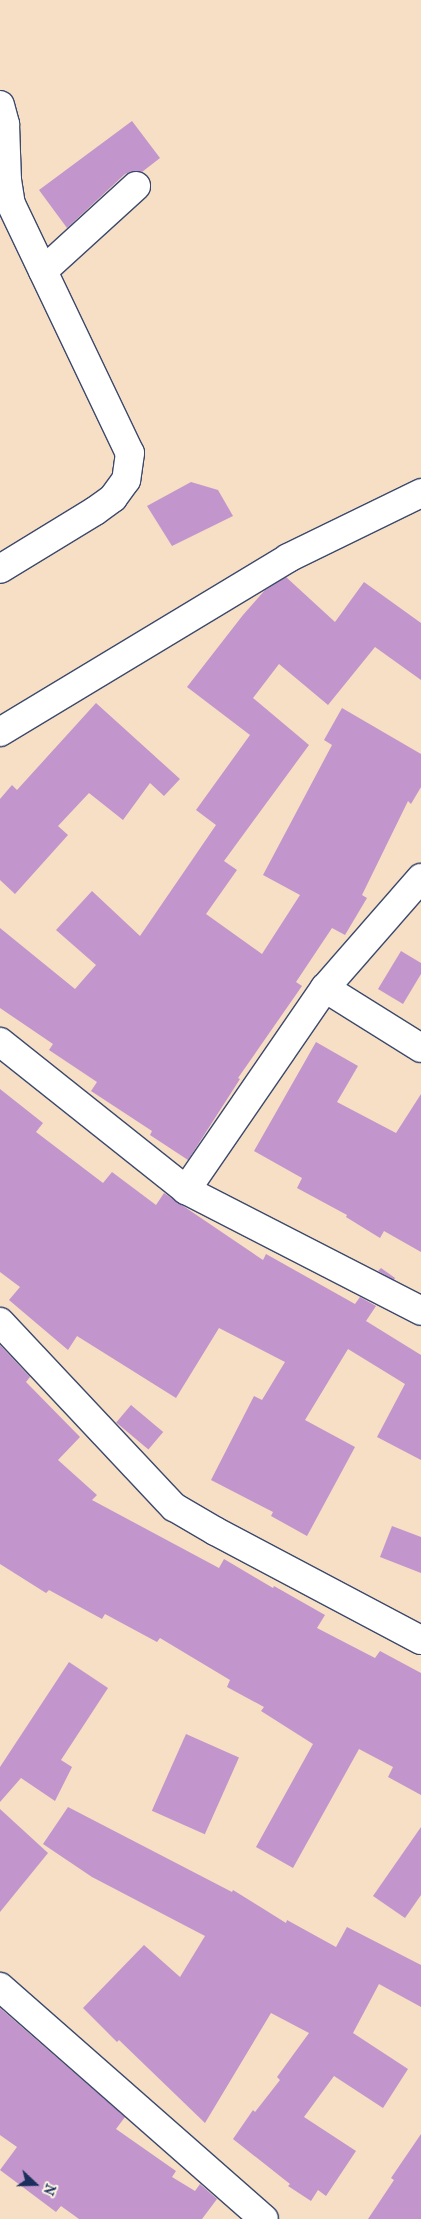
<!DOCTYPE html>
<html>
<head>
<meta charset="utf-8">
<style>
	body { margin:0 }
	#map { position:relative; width:421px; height:2219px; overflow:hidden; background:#f6dfc5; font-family:"IM FELL French Canon",serif }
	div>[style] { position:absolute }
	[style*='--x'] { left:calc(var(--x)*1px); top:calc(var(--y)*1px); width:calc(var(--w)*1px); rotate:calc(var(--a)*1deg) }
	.building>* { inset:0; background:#c295cc; transform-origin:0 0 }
	.roads { filter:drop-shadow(1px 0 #3c496d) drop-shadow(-1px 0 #3c496d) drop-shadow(0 1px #3c496d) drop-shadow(0 -1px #3c496d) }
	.minor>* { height:28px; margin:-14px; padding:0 14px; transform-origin:14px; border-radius:14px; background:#fff }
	span { translate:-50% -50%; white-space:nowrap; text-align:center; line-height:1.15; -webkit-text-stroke:4px #fcf5e5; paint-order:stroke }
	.north { position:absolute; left:10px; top:2159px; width:50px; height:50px; -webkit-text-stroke:4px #fcf5e5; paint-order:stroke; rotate:111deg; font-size:14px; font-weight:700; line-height:20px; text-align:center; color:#1b2f5e }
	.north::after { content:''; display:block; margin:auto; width:18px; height:22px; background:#1b2f5e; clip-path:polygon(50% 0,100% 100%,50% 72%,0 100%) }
</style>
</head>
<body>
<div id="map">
	<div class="building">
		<i style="clip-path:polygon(132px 121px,160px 158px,142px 172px,133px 171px,125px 174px,67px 228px,39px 190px)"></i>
		<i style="clip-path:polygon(191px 482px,218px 490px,233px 516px,172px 546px,147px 506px)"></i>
		<i style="clip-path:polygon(286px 577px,335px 622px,364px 582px,421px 623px,421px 680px,375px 647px,328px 705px,279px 664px,253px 698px,309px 745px,224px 861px,237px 870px,206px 914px,262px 954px,300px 895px,263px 875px,332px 745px,324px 740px,342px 708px,421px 754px,421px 787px,411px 804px,408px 801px,362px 895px,367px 898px,345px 935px,332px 928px,296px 982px,302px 986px,238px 1078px,240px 1079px,188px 1160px,150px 1135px,152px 1131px,91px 1091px,97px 1082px,49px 1050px,53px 1044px,0 1008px,0 928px,75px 989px,96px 965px,56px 930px,92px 891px,140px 936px,216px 825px,196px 810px,250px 735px,187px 687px,243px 615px,265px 590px)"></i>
		<i style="clip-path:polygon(96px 703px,180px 779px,164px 796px,150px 783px,123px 820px,89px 793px,58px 826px,68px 835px,15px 894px,0 880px,0 799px,12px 785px,17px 790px)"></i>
		<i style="clip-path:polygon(401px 951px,421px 963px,421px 974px,403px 1004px,378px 989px)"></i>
		<i style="clip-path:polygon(316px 1042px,358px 1066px,337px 1102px,396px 1133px,421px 1094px,421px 1252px,384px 1231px,380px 1238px,346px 1217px,347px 1215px,297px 1188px,302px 1178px,254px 1151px)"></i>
		<i style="clip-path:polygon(0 1089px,43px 1123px,36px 1132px,103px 1183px,112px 1172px,156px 1205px,164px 1193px,263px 1260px,266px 1254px,355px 1304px,360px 1297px,376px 1306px,366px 1321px,421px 1355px,421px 1460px,377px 1437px,405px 1384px,348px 1349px,305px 1420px,355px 1447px,307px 1536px,271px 1516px,273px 1512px,211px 1480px,254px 1396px,262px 1400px,285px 1362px,219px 1328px,176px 1398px,77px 1336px,68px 1350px,9px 1300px,20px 1287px,0 1272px)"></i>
		<i style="clip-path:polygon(381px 1268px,395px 1278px,394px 1280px,378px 1271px)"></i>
		<i style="clip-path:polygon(0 1345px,30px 1377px,26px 1382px,80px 1437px,58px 1460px,97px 1495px,92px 1500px,219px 1568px,224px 1559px,273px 1588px,274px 1586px,325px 1615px,317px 1628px,375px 1658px,380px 1651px,421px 1673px,421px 1795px,388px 1777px,393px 1767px,359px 1749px,293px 1868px,256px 1847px,313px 1744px,261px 1711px,264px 1707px,227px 1687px,230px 1680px,160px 1638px,157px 1642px,105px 1614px,102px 1619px,49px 1590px,46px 1593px,0 1564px)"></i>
		<i style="left:131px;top:1405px;width:42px;height:23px;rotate:40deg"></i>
		<i style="clip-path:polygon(392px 1526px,421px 1537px,421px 1573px,380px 1557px)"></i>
		<i style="clip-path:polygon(69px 1662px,108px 1688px,61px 1760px,72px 1767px,55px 1801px,21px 1778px,0 1802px,0 1767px)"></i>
		<i style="left:186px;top:1734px;width:58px;height:84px;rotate:24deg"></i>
		<i style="clip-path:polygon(68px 1807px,232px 1892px,233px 1890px,286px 1923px,287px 1920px,336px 1947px,347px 1927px,421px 1965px,421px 2007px,379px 1984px,353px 2033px,408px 2069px,383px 2108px,334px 2076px,304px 2117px,356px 2151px,326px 2196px,318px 2190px,311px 2201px,288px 2186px,290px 2184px,233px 2139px,253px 2110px,255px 2112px,280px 2080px,277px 2077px,309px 2033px,271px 2013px,205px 2123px,119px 2040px,117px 2042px,83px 2008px,144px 1945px,180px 1977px,205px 1936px,92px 1877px,43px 1844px)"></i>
		<i style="clip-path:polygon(0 1809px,48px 1853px,0 1912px)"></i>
		<i style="clip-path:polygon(421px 1827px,421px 1895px,405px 1918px,373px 1896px)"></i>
		<i style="clip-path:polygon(0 2008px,125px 2117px,116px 2129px,176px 2171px,172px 2177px,195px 2191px,200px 2184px,217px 2199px,202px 2219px,79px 2219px,61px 2206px,56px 2212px,0 2170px,17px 2147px,0 2135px)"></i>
		<i style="clip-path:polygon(421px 2134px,421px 2219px,368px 2219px,394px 2180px,391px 2178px)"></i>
	</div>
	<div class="roads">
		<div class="minor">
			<i style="--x:0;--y:105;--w:20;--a:75"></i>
			<i style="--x:5;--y:124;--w:56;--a:88"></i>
			<i style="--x:7;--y:180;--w:24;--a:81"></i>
			<i style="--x:11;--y:204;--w:276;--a:64.5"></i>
			<i style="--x:130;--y:453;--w:27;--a:98"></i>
			<i style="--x:126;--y:480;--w:22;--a:126"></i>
			<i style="--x:113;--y:498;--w:22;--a:144"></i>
			<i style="--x:95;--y:511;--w:111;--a:148.6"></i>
			<i style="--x:43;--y:271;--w:126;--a:-42.4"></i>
			<i style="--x:0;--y:732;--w:336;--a:-31.1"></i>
			<i style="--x:288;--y:558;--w:148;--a:-26"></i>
			<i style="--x:325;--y:988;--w:113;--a:32"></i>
			<i style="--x:0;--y:1042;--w:238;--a:38.5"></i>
			<i style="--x:186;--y:1190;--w:264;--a:27.2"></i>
			<i style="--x:186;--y:1190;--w:245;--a:-55.5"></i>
			<i style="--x:325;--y:988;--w:146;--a:-48.9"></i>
			<i style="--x:0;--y:1322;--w:254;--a:46.8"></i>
			<i style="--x:174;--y:1507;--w:48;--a:30.3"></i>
			<i style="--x:215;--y:1531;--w:233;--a:27.9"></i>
			<i style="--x:0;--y:1987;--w:351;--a:41.3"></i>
		</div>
	</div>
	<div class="north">N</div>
</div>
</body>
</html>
